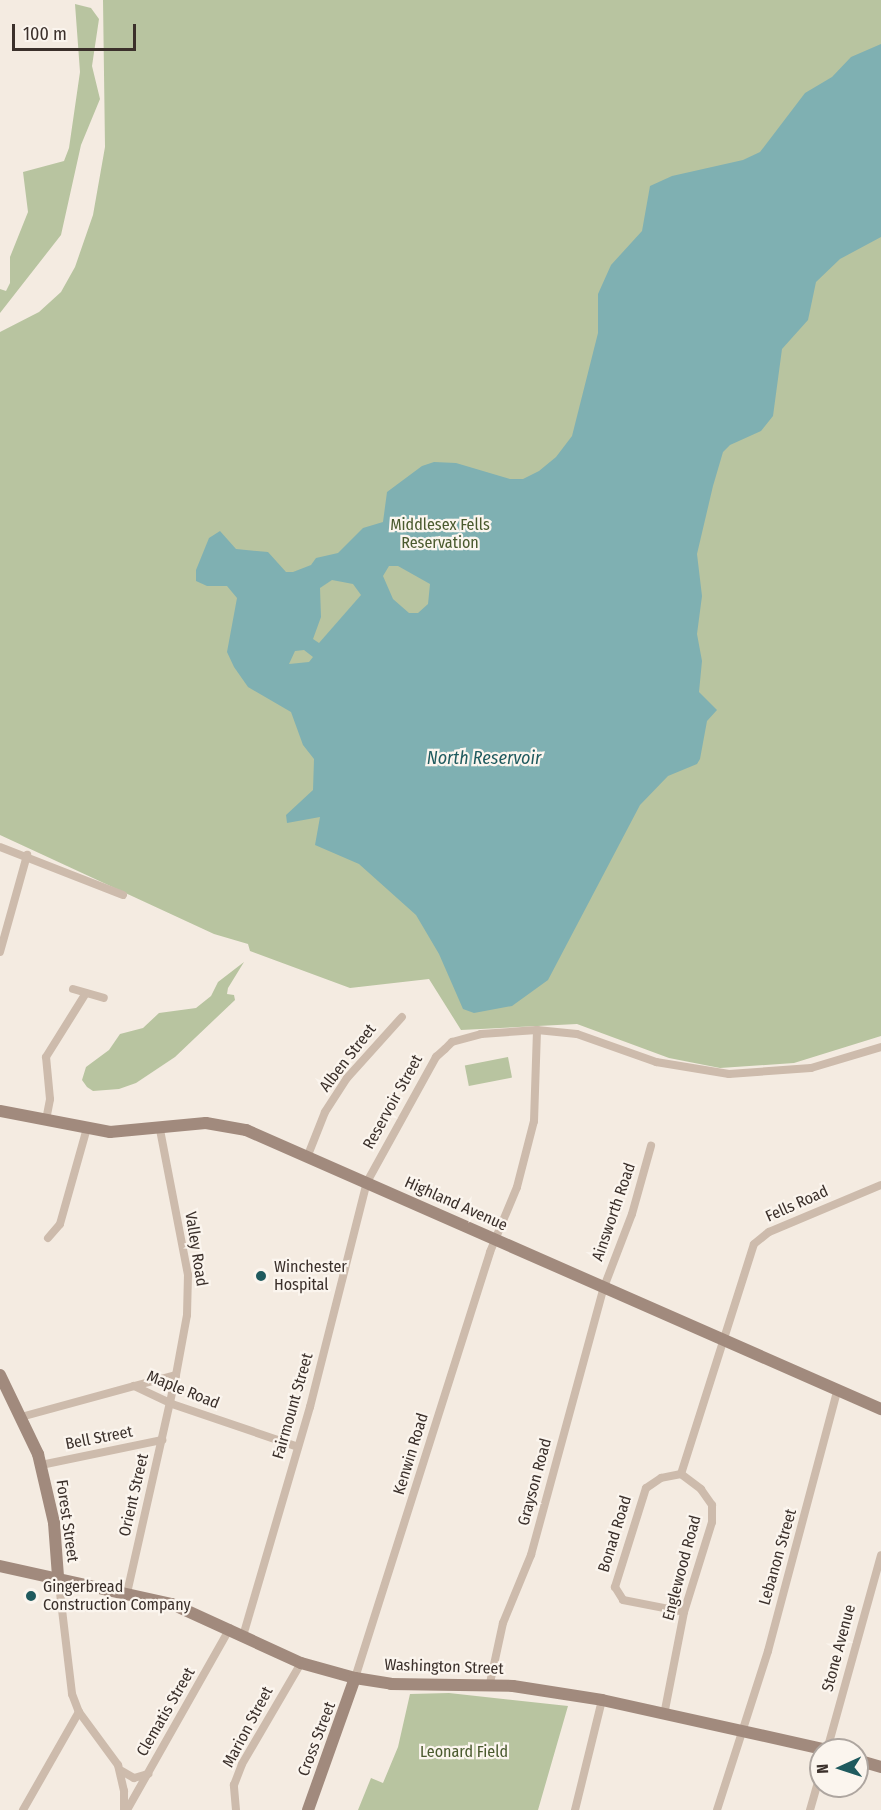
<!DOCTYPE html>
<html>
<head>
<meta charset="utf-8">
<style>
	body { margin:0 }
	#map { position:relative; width:881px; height:1810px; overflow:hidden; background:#f4ebe1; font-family:"Fira Sans Condensed",sans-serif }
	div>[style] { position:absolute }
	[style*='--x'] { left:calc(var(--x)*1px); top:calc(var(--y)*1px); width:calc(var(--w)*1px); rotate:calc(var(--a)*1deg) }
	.green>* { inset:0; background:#b8c4a0; transform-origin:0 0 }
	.water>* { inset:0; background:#7fb0b2 }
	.street>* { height:8px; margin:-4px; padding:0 4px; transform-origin:4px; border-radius:4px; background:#cdbbac }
	.secondary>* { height:12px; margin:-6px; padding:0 6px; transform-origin:6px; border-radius:6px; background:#a18a7d }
	.dots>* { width:16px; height:16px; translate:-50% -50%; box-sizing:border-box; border:3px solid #fbf5ee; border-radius:50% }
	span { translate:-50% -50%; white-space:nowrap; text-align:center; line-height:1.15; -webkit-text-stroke:4.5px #fbf5ee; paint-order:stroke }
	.park-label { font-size:16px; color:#4a5a2e }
	.street-label { font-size:16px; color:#3b302b }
	.poi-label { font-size:16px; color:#3b302b }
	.left { translate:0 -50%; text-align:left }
	.water-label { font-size:18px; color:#1f5a5e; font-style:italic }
	.north { position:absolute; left:809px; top:1738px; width:60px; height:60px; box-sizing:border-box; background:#fbf5ee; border:2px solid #aea6a0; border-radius:50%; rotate:267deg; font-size:16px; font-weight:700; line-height:24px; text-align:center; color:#3b302b }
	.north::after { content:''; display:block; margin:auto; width:21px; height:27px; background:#1f5a5e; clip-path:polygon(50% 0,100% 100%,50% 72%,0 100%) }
	.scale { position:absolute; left:12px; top:24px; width:124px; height:27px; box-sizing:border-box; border:3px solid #3b302b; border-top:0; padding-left:8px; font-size:18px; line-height:21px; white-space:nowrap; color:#3b302b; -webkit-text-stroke:4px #fbf5ee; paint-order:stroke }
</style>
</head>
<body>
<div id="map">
	<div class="green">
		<i style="clip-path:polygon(103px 0,881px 0,881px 1036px,794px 1063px,720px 1068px,669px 1058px,577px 1024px,461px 1030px,429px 979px,350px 988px,250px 951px,248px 944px,214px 934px,0 835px,0 332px,39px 312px,61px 292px,75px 267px,93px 215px,105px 147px)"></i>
		<i style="clip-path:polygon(75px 4px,91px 8px,99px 19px,92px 66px,100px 99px,81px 145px,61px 235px,0 313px,0 289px,6px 291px,10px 283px,10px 257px,28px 212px,23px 172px,64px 161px,69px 148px,80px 72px)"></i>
		<i style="clip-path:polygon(244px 962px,228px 988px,227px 994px,234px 995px,235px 1000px,175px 1057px,136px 1083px,119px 1089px,93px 1091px,87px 1087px,82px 1080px,86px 1067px,109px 1050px,120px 1034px,143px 1028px,159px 1013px,196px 1008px,211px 996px,218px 982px)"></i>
		<i style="left:508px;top:1057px;width:21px;height:44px;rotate:79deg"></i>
		<i style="clip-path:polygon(449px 1693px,568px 1706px,538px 1810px,358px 1810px,371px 1778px,383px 1783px,398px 1747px,410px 1694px)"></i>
	</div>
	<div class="water">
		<i style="clip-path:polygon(evenodd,881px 44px,881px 237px,840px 259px,816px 282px,808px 320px,782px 349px,773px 416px,761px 431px,730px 445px,723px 452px,713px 486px,697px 554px,702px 596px,697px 634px,702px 661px,699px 692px,717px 710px,707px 721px,700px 759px,697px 764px,668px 776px,640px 805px,548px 980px,512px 1006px,474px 1013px,463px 1009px,439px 954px,416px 915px,359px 864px,315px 845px,320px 817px,287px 823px,286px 815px,313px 790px,314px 759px,303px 745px,291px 712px,248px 687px,234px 667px,227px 652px,237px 598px,227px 586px,207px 586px,196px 581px,196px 570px,209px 538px,220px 531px,236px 549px,268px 552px,286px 572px,293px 572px,311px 565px,316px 558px,338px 553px,363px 528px,383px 522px,387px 492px,422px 466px,434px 462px,456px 463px,510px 479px,523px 479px,539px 471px,556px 457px,572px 436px,598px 333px,598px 294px,611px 265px,642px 231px,650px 186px,672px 176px,743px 160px,760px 152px,805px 93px,832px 77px,851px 57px,881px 44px,389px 566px,398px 566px,430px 584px,428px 604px,418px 613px,409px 613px,393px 599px,383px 576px,389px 566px,881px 44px,332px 580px,353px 584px,361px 595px,319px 643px,313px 639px,321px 617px,320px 588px,332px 580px,881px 44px,304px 650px,313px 657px,309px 662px,289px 664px,295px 651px,304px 650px)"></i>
	</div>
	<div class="street">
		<i style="--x:0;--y:847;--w:132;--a:21.3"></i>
		<i style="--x:0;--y:952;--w:101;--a:-74.4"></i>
		<i style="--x:73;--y:989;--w:32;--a:16"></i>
		<i style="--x:46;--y:1120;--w:21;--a:-79"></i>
		<i style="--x:50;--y:1099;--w:42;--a:-95.4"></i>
		<i style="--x:46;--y:1057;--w:75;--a:-58"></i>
		<i style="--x:308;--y:1155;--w:46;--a:-68.4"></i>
		<i style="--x:325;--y:1112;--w:40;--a:-57.1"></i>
		<i style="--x:347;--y:1078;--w:82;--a:-48"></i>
		<i style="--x:48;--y:1238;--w:18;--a:-49"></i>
		<i style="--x:60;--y:1224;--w:100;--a:-74.3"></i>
		<i style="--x:134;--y:1386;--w:43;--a:-14.7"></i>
		<i style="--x:176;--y:1375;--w:61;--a:-79.6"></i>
		<i style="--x:187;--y:1315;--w:40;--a:-88.6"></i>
		<i style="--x:188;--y:1275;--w:149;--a:-100.9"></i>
		<i style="--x:21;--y:1417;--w:117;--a:-15.3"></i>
		<i style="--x:134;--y:1386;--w:42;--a:25.3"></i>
		<i style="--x:172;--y:1404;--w:133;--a:18.8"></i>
		<i style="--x:41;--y:1465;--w:124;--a:-11.7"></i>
		<i style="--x:681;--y:1474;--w:20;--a:169"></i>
		<i style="--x:661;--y:1478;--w:18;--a:146"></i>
		<i style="--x:646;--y:1488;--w:104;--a:107.4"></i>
		<i style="--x:615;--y:1587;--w:15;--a:58"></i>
		<i style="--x:623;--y:1600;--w:62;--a:11.1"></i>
		<i style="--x:58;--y:1576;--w:119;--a:83.2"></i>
		<i style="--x:72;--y:1694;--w:19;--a:69"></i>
		<i style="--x:79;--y:1712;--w:66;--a:53.7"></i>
		<i style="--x:118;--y:1765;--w:27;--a:77"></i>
		<i style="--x:124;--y:1791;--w:19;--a:90"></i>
		<i style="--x:127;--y:1593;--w:223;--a:-77.3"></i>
		<i style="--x:243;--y:1636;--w:239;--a:-73.7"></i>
		<i style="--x:310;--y:1407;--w:232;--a:-75.8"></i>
		<i style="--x:367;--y:1182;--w:143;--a:-61.1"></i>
		<i style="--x:436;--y:1057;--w:12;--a:-42"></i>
		<i style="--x:445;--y:1049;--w:10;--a:-45"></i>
		<i style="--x:452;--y:1042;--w:30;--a:-15"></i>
		<i style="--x:481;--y:1034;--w:56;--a:-4.1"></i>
		<i style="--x:537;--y:1030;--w:40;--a:5.7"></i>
		<i style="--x:577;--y:1034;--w:84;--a:19.5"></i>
		<i style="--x:656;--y:1062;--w:74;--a:9.3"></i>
		<i style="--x:729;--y:1074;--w:82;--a:-4.2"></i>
		<i style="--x:811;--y:1068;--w:73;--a:-16.7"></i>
		<i style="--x:355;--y:1678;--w:447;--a:-72.4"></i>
		<i style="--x:490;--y:1252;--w:70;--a:-67.4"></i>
		<i style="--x:517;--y:1187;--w:68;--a:-75.6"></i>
		<i style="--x:534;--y:1121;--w:91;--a:-88.1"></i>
		<i style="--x:490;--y:1683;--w:61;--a:-77.8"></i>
		<i style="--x:503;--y:1623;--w:74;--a:-67.6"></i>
		<i style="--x:531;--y:1555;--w:278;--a:-74.8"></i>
		<i style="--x:604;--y:1287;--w:78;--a:-69"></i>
		<i style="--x:632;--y:1214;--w:71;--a:-74.4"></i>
		<i style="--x:664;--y:1715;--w:105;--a:-79"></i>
		<i style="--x:684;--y:1612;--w:94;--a:-72.7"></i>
		<i style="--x:712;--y:1522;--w:17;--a:-90"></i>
		<i style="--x:712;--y:1505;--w:19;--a:-125"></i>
		<i style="--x:701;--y:1489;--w:25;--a:-143"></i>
		<i style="--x:681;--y:1474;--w:241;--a:-72.4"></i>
		<i style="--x:754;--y:1244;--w:19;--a:-39"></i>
		<i style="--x:769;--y:1232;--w:121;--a:-22.8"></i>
		<i style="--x:827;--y:1750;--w:202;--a:-74.5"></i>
		<i style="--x:120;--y:1770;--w:16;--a:30"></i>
		<i style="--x:134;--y:1778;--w:15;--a:-16"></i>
		<i style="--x:23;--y:1810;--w:113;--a:-60.3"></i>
		<i style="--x:127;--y:1810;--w:209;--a:-60.5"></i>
		<i style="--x:236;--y:1810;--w:25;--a:-95"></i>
		<i style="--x:234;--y:1785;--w:22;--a:-69"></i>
		<i style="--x:242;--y:1764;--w:117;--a:-59.7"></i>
		<i style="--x:575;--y:1810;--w:113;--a:-76.2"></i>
		<i style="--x:717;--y:1810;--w:167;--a:-72.2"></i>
		<i style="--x:768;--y:1651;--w:269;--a:-75.1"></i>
		<i style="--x:810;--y:1810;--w:40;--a:-74"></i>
	</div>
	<div class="secondary">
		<i style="--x:0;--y:1111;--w:112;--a:10.8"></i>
		<i style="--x:110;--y:1132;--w:96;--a:-5.4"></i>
		<i style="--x:206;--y:1123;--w:41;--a:9.9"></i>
		<i style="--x:246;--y:1130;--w:694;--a:23.72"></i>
		<i style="--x:0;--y:1375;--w:88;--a:64.3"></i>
		<i style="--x:38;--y:1454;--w:71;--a:76.9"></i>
		<i style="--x:54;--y:1523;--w:53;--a:85.7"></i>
		<i style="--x:0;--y:1566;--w:176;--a:12.5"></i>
		<i style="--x:172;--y:1604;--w:142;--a:24.6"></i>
		<i style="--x:301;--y:1663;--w:56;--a:15.5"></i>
		<i style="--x:355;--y:1678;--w:36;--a:9"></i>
		<i style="--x:391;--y:1684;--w:122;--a:0.9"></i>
		<i style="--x:513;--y:1686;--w:90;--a:8.9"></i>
		<i style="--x:602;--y:1700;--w:230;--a:12.5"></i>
		<i style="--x:857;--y:1760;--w:25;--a:16"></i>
		<i style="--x:308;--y:1810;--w:140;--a:-70.4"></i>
	</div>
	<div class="dots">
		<i style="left:261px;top:1276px;background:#1f5a5e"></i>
		<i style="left:31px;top:1596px;background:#1f5a5e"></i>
	</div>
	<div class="park-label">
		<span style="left:440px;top:534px">Middlesex Fells<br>Reservation</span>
		<span style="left:464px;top:1752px">Leonard Field</span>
	</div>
	<div class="street-label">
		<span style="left:348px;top:1058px;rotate:-52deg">Alben Street</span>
		<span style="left:393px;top:1102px;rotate:-61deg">Reservoir Street</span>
		<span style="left:456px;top:1204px;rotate:24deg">Highland Avenue</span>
		<span style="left:797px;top:1204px;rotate:-24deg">Fells Road</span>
		<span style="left:614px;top:1212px;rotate:-71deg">Ainsworth Road</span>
		<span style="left:196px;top:1249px;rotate:81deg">Valley Road</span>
		<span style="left:183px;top:1390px;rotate:22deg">Maple Road</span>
		<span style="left:293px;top:1406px;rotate:-74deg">Fairmount Street</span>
		<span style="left:99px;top:1438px;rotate:-11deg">Bell Street</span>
		<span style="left:411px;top:1454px;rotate:-73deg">Kenwin Road</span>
		<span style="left:535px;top:1482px;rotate:-75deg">Grayson Road</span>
		<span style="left:134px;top:1495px;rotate:-77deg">Orient Street</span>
		<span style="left:67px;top:1521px;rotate:82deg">Forest Street</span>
		<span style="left:615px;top:1534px;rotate:-73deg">Bonad Road</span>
		<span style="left:778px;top:1557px;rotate:-74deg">Lebanon Street</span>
		<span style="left:682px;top:1568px;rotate:-75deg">Englewood Road</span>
		<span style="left:839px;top:1648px;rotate:-75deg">Stone Avenue</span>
		<span style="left:444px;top:1667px;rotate:2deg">Washington Street</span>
		<span style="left:166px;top:1712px;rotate:-60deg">Clematis Street</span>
		<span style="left:248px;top:1727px;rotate:-62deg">Marion Street</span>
		<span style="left:317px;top:1739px;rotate:-69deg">Cross Street</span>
	</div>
	<div class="poi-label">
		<span class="left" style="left:274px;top:1276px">Winchester<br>Hospital</span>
		<span class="left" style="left:43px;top:1596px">Gingerbread<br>Construction Company</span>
	</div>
	<div class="water-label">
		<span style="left:484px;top:758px">North Reservoir</span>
	</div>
	<div class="north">N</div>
	<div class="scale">100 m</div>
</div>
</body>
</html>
